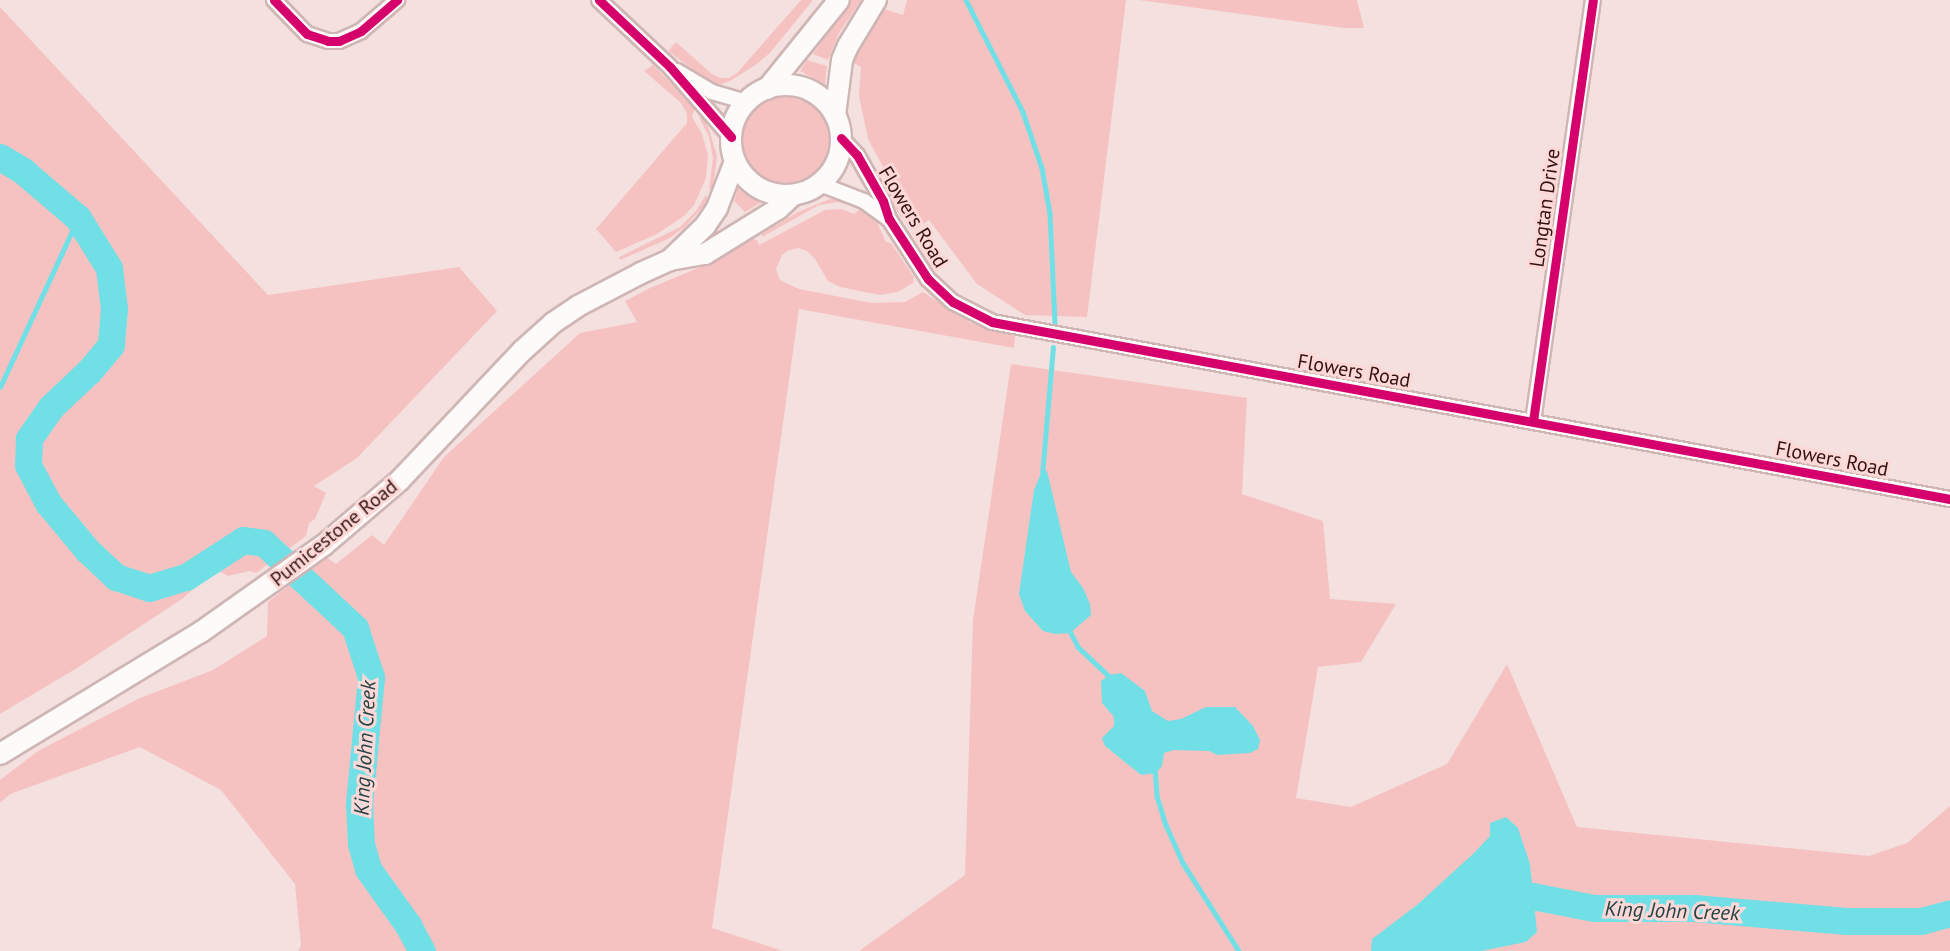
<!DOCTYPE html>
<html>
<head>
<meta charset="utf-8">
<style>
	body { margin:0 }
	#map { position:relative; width:1950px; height:951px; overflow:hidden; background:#f4e0df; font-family:"PT Sans",sans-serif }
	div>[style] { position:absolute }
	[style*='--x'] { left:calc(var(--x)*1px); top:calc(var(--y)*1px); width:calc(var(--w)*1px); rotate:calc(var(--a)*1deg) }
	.green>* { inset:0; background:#f6c2c1 }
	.round { border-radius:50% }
	.water>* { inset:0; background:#71dfe6 }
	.stream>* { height:4.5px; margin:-2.25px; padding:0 2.25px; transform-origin:2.25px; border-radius:2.25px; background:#71dfe6 }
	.river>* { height:27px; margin:-13.5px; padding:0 13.5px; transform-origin:13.5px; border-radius:13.5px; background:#71dfe6 }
	.roads { filter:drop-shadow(2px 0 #cfb6b5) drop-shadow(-2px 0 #cfb6b5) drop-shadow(0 2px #cfb6b5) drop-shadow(0 -2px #cfb6b5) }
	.minor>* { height:14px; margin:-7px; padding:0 7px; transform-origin:7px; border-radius:7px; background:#fdfafa }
	.secondary>* { height:20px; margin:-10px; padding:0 10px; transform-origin:10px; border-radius:10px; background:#fdfafa }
	.secondary>.ring { margin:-10px; padding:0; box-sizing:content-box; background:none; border:20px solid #fdfafa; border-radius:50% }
	.cycleway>* { height:9px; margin:-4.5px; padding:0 4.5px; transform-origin:4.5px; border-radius:4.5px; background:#d6006c }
	span { translate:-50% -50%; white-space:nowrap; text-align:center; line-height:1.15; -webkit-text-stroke:6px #fdd8d6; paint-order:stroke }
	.street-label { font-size:20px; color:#321213 }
	.water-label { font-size:21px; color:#224244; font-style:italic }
</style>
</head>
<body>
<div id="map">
	<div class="green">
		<i style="clip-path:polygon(801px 0,813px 0,770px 53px,754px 66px,730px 81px,716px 86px,711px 83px,668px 51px,676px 42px,712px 74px,720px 78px,729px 78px,737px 73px)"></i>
		<i style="clip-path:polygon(851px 0,861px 0,839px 33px,828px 60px,813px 54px)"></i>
		<i style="clip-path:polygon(907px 0,1126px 0,1087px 317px,1025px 315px,977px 284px,929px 220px,914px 230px,901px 217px,882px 185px,889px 178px,868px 139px,859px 96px,861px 67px,854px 63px,858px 49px,884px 9px,903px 15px)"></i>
		<i style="clip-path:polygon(1139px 0,1357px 0,1364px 28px,1344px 28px)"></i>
		<i style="clip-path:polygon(0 7px,268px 295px,459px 267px,497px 311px,357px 458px,314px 486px,326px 493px,315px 519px,309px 523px,306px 536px,256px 573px,250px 571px,228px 576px,216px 569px,182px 599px,77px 668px,0 714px)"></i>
		<i style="clip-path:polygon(807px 60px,827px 66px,825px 84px,800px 71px)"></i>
		<i style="clip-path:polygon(653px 65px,695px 108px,692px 117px,702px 134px,708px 155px,706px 178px,694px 205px,684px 216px,657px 234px,616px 252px,596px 229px,687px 123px,687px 114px,681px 103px,644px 71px)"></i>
		<i class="round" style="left:742px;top:95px;width:88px;height:88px"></i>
		<i style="clip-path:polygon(699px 117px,703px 117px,709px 129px,717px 156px,713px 188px,709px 189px,713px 158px,709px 137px)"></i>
		<i style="clip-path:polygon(738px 188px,746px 195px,760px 203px,745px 212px,734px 201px)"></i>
		<i style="clip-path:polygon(706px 195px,708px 198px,705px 204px,685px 227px,668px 239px,620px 260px,619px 257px,680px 227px,695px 212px)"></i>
		<i style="clip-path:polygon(830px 199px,845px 200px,853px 206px,838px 202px,819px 205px,762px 237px,762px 234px,798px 212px)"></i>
		<i style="clip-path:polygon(861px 208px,877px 222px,886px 242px,891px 243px,914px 277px,913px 283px,898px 292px,880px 295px,840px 287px,828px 281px,815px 259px,807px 251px,799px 248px,789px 250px,782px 255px,776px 269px,780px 280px,799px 289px,872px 303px,905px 302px,923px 292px,971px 323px,1015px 336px,1014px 348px,799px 309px,712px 928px,783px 951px,298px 951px,301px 946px,295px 884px,221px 790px,140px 747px,10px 794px,0 803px,0 780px,38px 751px,140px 698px,213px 670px,267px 636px,268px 602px,326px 557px,336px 564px,372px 535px,384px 545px,444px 457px,580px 333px,637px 322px,625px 301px,650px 288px,717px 260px,752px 239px,757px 240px,759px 245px,825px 210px,842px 209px,854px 214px)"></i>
		<i style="clip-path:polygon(1011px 364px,1247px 398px,1242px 494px,1323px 521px,1330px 599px,1396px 604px,1361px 662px,1318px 667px,1296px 798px,1351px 807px,1447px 764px,1507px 664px,1577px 827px,1869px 856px,1907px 843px,1950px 806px,1950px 951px,859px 951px,965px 875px,973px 620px)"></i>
	</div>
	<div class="water">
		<i style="clip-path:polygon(1042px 471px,1047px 471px,1071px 572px,1083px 588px,1090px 604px,1091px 615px,1070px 633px,1055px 634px,1043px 631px,1025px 611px,1019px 594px,1034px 490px)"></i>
		<i style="clip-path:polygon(1121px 673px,1145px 691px,1152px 711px,1168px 721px,1181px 719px,1206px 707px,1235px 707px,1253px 726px,1260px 740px,1258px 749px,1250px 753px,1217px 755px,1209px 751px,1174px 750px,1164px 753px,1162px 766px,1156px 773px,1141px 775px,1105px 746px,1102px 738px,1114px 726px,1114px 717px,1102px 703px,1101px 681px,1109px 675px)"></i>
		<i style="clip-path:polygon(1506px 817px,1518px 828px,1530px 864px,1537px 932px,1526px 942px,1481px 951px,1371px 951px,1372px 939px,1417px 905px,1474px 853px,1490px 836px,1490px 823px)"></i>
	</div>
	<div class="stream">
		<i style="--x:966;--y:0;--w:126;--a:63"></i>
		<i style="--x:1023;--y:112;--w:59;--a:71.3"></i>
		<i style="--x:1042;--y:168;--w:46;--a:79.9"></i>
		<i style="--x:1050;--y:213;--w:112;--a:87.4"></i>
		<i style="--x:0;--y:387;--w:186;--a:-65.2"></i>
		<i style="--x:1042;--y:475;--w:128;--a:-85.1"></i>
		<i style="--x:1068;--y:627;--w:22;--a:63"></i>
		<i style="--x:1078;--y:647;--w:44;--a:43.2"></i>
		<i style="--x:1155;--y:767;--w:29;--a:86"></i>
		<i style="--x:1157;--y:796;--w:30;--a:73"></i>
		<i style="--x:1166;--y:825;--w:42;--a:65.9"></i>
		<i style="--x:1183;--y:863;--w:104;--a:57.5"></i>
	</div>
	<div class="river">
		<i style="--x:0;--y:157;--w:27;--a:31"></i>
		<i style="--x:23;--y:171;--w:72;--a:40.5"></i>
		<i style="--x:78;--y:218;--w:59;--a:58.2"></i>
		<i style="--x:109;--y:268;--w:41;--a:83"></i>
		<i style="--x:114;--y:309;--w:36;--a:95"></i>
		<i style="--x:111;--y:345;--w:35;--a:130"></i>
		<i style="--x:88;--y:372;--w:51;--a:136.6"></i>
		<i style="--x:51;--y:407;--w:39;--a:125"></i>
		<i style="--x:29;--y:439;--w:26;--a:92"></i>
		<i style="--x:28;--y:465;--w:43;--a:62.2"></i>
		<i style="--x:48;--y:503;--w:61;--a:50.3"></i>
		<i style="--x:87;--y:550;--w:40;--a:43"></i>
		<i style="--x:116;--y:577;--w:35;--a:18"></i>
		<i style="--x:149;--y:588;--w:39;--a:-17"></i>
		<i style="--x:186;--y:577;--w:68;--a:-33"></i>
		<i style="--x:243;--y:540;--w:21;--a:8"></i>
		<i style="--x:264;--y:543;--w:125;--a:43"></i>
		<i style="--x:355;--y:628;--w:52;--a:71.9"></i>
		<i style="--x:371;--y:677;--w:127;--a:95.4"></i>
		<i style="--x:359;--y:803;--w:41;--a:87.2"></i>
		<i style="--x:361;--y:844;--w:26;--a:74"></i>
		<i style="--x:368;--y:869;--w:69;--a:54.5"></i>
		<i style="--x:408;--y:925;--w:30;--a:62"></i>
		<i style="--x:1498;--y:911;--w:37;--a:-24"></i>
		<i style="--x:1532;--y:896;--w:63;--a:11"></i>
		<i style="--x:1594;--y:908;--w:100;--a:0"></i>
		<i style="--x:1694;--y:908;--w:153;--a:4.9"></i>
		<i style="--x:1846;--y:921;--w:75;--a:0"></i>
		<i style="--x:1921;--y:921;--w:30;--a:-15"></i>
	</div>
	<div class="roads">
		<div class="minor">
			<i style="--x:274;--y:0;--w:47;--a:45.9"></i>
			<i style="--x:307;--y:34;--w:22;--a:18"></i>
			<i style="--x:328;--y:41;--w:11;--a:0"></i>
			<i style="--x:339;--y:41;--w:24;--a:-24"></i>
			<i style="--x:361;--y:31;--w:48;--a:-40.7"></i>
			<i style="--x:599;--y:0;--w:98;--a:43.3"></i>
			<i style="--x:670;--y:67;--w:93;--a:48.9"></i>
			<i style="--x:677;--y:71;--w:41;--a:31"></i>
			<i style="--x:712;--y:92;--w:35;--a:16"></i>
			<i style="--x:841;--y:138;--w:23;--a:47"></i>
			<i style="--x:857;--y:155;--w:53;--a:60.5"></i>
			<i style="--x:883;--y:201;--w:19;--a:72"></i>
			<i style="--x:889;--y:219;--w:72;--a:57"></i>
			<i style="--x:928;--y:279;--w:34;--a:43"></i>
			<i style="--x:953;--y:302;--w:44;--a:27.1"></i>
			<i style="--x:992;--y:322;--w:974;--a:10.47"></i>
			<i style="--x:820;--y:184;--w:47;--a:21.1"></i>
			<i style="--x:864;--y:201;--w:31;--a:36"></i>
			<i style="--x:1533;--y:421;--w:425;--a:-81.9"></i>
		</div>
		<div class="secondary">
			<i class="ring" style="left:731px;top:85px;width:90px;height:90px"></i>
			<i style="--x:767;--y:89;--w:114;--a:-51"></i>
			<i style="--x:835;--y:115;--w:55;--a:-82.7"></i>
			<i style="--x:842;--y:60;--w:15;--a:-67"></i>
			<i style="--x:848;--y:46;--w:54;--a:-58.7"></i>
			<i style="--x:670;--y:260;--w:49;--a:-44.2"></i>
			<i style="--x:705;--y:226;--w:22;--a:-56"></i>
			<i style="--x:717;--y:208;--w:50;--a:-69"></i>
			<i style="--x:0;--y:754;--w:235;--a:-31.3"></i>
			<i style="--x:201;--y:632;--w:151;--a:-35.3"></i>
			<i style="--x:324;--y:545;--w:100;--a:-40.5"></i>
			<i style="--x:400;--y:480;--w:178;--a:-46.6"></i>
			<i style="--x:522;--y:351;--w:42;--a:-42.1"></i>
			<i style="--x:553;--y:323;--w:30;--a:-34"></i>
			<i style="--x:578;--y:306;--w:71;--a:-27.6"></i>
			<i style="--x:641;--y:273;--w:32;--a:-24"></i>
			<i style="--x:670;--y:260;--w:36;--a:-10"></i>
			<i style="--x:705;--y:254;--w:86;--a:-31.7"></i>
			<i style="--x:778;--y:209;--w:21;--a:-43"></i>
		</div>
	</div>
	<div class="cycleway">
		<i style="--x:274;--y:0;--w:47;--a:45.9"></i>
		<i style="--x:307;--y:34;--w:22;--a:18"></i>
		<i style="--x:328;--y:41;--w:11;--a:0"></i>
		<i style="--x:339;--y:41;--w:24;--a:-24"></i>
		<i style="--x:361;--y:31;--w:48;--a:-40.7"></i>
		<i style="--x:599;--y:0;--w:98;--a:43.3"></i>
		<i style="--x:670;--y:67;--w:93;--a:48.9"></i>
		<i style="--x:841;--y:138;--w:23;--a:47"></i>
		<i style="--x:857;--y:155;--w:53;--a:60.5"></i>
		<i style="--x:883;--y:201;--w:19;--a:72"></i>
		<i style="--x:889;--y:219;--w:72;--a:57"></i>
		<i style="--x:928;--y:279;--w:34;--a:43"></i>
		<i style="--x:953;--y:302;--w:44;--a:27.1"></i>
		<i style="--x:992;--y:322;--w:974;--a:10.47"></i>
		<i style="--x:1533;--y:421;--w:425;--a:-81.9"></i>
	</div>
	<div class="street-label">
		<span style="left:1545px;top:208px;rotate:-82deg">Longtan Drive</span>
		<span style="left:913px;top:217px;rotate:59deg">Flowers Road</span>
		<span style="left:1354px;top:371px;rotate:10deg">Flowers Road</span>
		<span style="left:1832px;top:459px;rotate:11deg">Flowers Road</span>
		<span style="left:334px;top:533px;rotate:-39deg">Pumicestone Road</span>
	</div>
	<div class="water-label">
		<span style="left:365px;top:748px;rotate:-87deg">King John Creek</span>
		<span style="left:1672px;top:911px;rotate:2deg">King John Creek</span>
	</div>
</div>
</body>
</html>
